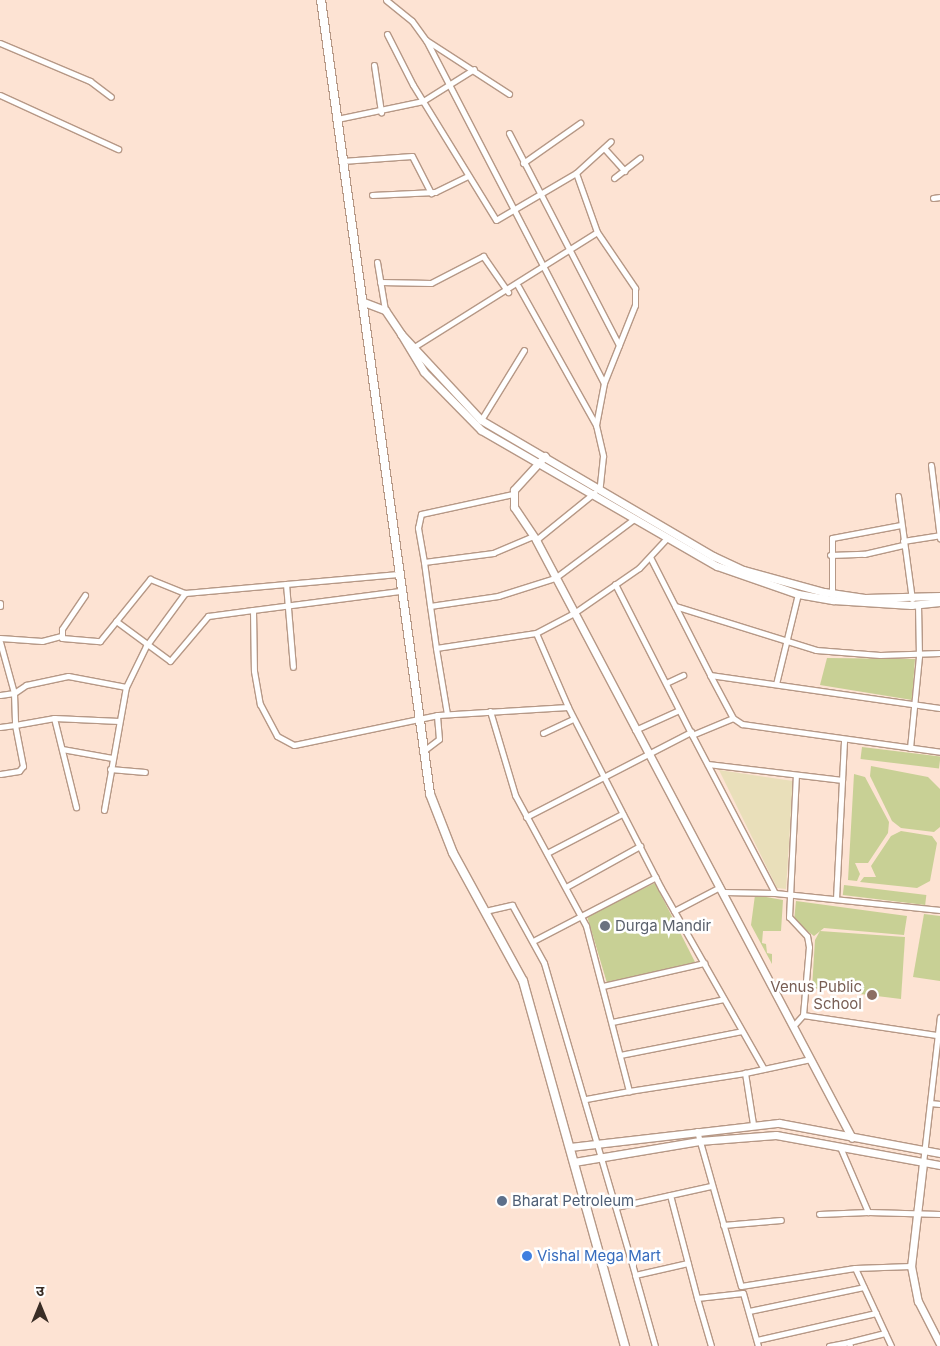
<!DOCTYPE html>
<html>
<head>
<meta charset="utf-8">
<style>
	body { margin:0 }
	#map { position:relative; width:940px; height:1346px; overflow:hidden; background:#fde3d3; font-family:Inter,"Noto Sans Devanagari",sans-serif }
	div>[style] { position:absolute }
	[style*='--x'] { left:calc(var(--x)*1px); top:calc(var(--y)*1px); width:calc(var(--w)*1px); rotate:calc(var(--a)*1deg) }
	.green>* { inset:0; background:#c8d095; transform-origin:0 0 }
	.sand>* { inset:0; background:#e9dfba }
	.roads { filter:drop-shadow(1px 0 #b69886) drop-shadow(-1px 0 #b69886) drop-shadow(0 1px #b69886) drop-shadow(0 -1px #b69886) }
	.street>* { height:5px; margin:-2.5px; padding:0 2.5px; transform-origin:2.5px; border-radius:2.5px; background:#fff }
	.secondary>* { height:7px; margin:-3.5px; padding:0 3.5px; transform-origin:3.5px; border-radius:3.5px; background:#fff }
	.primary>* { height:8px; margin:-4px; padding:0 4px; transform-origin:4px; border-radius:4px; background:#fff }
	.dots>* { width:14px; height:14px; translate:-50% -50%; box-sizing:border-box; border:2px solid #fff; border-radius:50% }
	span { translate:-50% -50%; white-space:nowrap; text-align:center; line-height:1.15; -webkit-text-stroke:5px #fff; paint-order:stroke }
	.worship-label { font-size:15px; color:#5b616d }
	.left { translate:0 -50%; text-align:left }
	.education-label { font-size:15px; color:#785e54 }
	.right { translate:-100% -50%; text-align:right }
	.service-label { font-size:15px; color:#4e5e75 }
	.shop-label { font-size:15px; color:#366cbe }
	.north { position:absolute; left:15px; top:1281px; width:50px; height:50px; -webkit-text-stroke:4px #fff; paint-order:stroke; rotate:0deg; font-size:14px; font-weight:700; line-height:20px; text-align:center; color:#3a2e26 }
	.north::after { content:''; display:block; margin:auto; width:18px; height:22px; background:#3a2e26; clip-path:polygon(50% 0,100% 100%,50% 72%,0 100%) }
</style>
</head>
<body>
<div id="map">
	<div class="green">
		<i style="clip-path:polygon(827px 658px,915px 659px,912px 700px,820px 685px)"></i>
		<i style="left:862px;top:747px;width:79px;height:12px;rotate:7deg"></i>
		<i style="clip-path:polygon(871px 766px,928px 777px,940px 789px,940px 827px,934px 832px,901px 828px,892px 821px,870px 776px)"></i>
		<i style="clip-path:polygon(854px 774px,865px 777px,889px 822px,888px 833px,868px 863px,855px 863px,860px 874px,857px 881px,848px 880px)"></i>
		<i style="clip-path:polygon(901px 831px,932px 836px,937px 843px,930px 881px,917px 888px,860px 882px,864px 877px,876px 877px,871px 866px,891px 836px)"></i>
		<i style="clip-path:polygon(655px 883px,696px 964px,607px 983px,587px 916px)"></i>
		<i style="left:844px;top:885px;width:83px;height:10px;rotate:7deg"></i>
		<i style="clip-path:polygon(755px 895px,783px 900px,781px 931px,763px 931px,762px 943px,766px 944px,767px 953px,772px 954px,772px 964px,751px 925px)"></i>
		<i style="clip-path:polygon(796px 901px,907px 916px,904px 935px,824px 928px,814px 936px,794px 921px)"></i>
		<i style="clip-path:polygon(924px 914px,940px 916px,940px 981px,913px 977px)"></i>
		<i style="clip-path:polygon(820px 931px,905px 937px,901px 999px,812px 988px,815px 940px)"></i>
	</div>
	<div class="sand">
		<i style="clip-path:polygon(719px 770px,793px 781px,786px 889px,777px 888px)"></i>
	</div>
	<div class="roads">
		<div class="street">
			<i style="--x:386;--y:0;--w:33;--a:39"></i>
			<i style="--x:412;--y:21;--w:24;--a:54"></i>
			<i style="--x:426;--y:40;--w:386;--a:62.6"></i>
			<i style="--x:387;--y:34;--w:57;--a:63"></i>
			<i style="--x:413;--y:85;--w:158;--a:58.4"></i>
			<i style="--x:496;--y:220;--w:93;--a:-30.4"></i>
			<i style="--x:576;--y:173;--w:47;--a:-42.4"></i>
			<i style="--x:426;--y:40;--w:99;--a:33"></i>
			<i style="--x:0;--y:43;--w:98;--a:22.9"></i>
			<i style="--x:90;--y:81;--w:26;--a:37"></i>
			<i style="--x:374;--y:65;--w:48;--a:81.5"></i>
			<i style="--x:0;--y:95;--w:130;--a:24.6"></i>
			<i style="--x:337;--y:119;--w:88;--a:-11.8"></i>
			<i style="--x:423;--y:101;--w:60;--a:-32.1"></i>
			<i style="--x:509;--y:133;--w:239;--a:62.6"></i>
			<i style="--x:604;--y:148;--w:31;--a:48"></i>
			<i style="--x:342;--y:161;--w:70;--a:-4.1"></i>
			<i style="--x:412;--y:156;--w:42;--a:62.8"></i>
			<i style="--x:523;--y:163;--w:70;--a:-35.1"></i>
			<i style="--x:576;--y:173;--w:63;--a:70.4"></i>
			<i style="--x:597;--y:232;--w:68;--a:55.8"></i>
			<i style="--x:635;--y:288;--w:17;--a:90"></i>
			<i style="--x:635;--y:305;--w:84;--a:111.7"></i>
			<i style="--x:604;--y:383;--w:43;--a:100.8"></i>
			<i style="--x:614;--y:178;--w:33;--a:-38"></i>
			<i style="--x:372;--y:195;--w:63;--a:-2.7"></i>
			<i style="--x:435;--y:192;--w:37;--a:-26"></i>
			<i style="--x:933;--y:198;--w:7;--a:-8"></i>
			<i style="--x:377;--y:262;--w:49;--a:80.5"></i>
			<i style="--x:380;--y:282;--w:51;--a:1.1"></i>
			<i style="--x:431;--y:283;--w:59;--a:-27.4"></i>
			<i style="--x:483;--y:256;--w:44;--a:55.2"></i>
			<i style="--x:518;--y:286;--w:159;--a:60.7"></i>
			<i style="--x:596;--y:425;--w:32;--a:77"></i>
			<i style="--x:603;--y:456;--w:31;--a:96"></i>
			<i style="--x:414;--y:347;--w:216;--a:-32.1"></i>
			<i style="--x:481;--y:420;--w:82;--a:-58.4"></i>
			<i style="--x:931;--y:465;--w:74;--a:83"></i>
			<i style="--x:898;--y:496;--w:104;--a:82.3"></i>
			<i style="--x:536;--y:540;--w:75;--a:-39"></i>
			<i style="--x:903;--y:541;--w:37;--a:-9"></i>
			<i style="--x:830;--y:555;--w:34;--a:-2"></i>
			<i style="--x:864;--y:554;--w:40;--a:-13"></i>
			<i style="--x:650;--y:557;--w:132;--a:63"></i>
			<i style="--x:710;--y:675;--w:232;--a:8.2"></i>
			<i style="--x:424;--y:562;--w:35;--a:-100"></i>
			<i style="--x:418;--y:528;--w:14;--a:-78"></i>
			<i style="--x:421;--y:514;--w:94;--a:-12.3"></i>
			<i style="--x:286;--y:584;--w:83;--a:85.2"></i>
			<i style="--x:615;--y:584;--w:169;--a:63"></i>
			<i style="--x:692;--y:735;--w:44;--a:-22.5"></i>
			<i style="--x:185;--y:593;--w:214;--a:-5.1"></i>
			<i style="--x:832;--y:594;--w:56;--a:-90"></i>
			<i style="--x:832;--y:538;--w:70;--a:-10.7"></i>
			<i style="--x:85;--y:595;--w:41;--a:124.1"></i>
			<i style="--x:62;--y:629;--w:9;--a:90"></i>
			<i style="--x:62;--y:638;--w:38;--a:5"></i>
			<i style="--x:100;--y:641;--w:80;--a:-51.1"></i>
			<i style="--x:150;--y:579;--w:38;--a:22"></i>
			<i style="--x:185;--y:593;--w:66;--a:126.3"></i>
			<i style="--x:146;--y:646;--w:46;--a:116"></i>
			<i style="--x:0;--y:603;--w:3;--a:90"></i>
			<i style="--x:430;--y:606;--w:44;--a:-97.8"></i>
			<i style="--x:424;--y:562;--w:70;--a:-7.4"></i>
			<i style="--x:493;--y:553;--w:43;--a:-23"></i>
			<i style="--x:675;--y:606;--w:148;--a:17.3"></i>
			<i style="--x:816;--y:650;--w:64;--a:4.5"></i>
			<i style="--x:880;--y:655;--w:60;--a:-1.9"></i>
			<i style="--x:253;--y:610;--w:148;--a:-7.4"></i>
			<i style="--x:116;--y:621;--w:67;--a:36.5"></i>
			<i style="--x:170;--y:661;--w:59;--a:-49.8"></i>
			<i style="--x:208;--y:616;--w:45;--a:-7.6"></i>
			<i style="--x:253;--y:610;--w:61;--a:89.1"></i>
			<i style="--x:254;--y:671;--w:34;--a:80"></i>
			<i style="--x:260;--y:704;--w:36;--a:62"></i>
			<i style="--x:277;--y:736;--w:19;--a:28"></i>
			<i style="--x:294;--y:745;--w:147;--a:-11.8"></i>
			<i style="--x:438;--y:715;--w:130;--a:-3.5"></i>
			<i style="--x:568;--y:707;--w:203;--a:62.8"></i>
			<i style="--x:661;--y:888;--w:208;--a:60.4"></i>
			<i style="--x:536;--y:633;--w:81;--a:66.6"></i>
			<i style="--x:0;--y:638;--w:42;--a:4.1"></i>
			<i style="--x:42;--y:641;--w:20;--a:-15"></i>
			<i style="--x:0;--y:642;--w:53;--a:74.6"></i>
			<i style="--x:14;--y:693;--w:14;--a:172"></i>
			<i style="--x:436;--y:648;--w:42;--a:-98.1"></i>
			<i style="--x:430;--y:606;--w:69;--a:-8.4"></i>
			<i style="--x:498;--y:596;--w:60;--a:-17.5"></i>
			<i style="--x:555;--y:578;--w:99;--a:-36.8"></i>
			<i style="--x:710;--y:675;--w:49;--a:61.9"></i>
			<i style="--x:733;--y:718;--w:11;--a:34"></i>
			<i style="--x:742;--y:724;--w:200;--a:8"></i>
			<i style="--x:666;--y:683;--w:19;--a:-25"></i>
			<i style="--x:776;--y:684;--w:93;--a:-76.3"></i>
			<i style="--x:490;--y:711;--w:88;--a:73.4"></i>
			<i style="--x:515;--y:795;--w:149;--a:61.5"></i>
			<i style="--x:586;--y:926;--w:171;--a:75.4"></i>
			<i style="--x:629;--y:1091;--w:117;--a:-8.8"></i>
			<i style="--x:447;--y:714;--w:67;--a:-99.5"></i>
			<i style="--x:436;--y:648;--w:101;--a:-8.5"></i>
			<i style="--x:536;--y:633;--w:43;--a:-27.8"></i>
			<i style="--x:574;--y:613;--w:79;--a:-34.7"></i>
			<i style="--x:639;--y:568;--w:40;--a:-47"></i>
			<i style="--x:54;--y:718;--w:92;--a:76.1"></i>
			<i style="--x:0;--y:727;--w:15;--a:-8"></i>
			<i style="--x:15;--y:725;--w:42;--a:79"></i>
			<i style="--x:23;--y:766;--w:6;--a:129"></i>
			<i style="--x:19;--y:771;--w:19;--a:171"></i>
			<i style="--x:635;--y:730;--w:48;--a:-24.4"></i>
			<i style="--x:543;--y:733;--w:33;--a:-25"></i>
			<i style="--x:692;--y:735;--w:178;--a:62.3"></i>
			<i style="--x:775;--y:893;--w:51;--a:-178.9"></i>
			<i style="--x:910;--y:748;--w:92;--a:-84.4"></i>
			<i style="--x:919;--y:656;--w:51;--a:-91.1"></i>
			<i style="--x:62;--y:749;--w:51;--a:10.2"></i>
			<i style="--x:422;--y:752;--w:21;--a:-37"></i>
			<i style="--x:439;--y:739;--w:24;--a:-95"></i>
			<i style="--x:708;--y:764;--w:135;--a:6.8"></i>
			<i style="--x:110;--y:769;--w:35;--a:5"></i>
			<i style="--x:104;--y:810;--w:125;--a:-79.9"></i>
			<i style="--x:126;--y:687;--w:59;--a:-169.3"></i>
			<i style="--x:68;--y:676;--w:43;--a:167.9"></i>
			<i style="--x:26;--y:685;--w:14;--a:146"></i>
			<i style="--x:14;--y:693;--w:32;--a:88"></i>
			<i style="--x:15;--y:725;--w:40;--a:-10"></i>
			<i style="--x:54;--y:718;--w:65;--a:2.6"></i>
			<i style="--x:526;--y:817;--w:186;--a:-27.3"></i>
			<i style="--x:547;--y:853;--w:85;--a:-27.5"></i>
			<i style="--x:566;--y:887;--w:85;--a:-29"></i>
			<i style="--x:775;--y:893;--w:166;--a:5.9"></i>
			<i style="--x:836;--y:899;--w:159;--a:-87.1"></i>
			<i style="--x:485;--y:911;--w:28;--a:-13"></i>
			<i style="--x:512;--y:905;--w:66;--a:61.1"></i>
			<i style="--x:544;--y:963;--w:325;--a:73.7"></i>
			<i style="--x:635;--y:1275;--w:54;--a:-12.8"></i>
			<i style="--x:674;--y:911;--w:52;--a:-27.6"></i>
			<i style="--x:535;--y:940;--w:136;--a:-27.5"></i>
			<i style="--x:603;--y:986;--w:104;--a:-12.8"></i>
			<i style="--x:803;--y:1015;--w:135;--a:8.5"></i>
			<i style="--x:612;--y:1022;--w:114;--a:-11.6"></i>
			<i style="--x:794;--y:1025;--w:13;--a:-48"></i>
			<i style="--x:803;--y:1015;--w:68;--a:-85"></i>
			<i style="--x:809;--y:947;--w:11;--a:-100"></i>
			<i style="--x:807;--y:936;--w:26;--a:-133"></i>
			<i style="--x:789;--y:917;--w:142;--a:-87.2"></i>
			<i style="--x:620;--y:1055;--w:124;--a:-11.1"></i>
			<i style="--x:586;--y:1099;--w:44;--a:-10.5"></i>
			<i style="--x:930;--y:1103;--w:10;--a:6"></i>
			<i style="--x:753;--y:1124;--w:52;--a:-98.9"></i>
			<i style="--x:745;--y:1073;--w:67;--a:-12"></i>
			<i style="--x:697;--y:1131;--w:161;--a:74.2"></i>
			<i style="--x:741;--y:1286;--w:115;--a:-9"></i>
			<i style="--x:855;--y:1268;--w:56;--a:-2"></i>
			<i style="--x:840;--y:1147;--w:71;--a:66.7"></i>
			<i style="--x:868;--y:1212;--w:72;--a:1.6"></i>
			<i style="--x:923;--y:1163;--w:147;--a:-83.4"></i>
			<i style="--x:670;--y:1195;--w:106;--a:75.3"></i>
			<i style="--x:616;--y:1207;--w:97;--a:-12.5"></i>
			<i style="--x:819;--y:1214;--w:49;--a:-2.3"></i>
			<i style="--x:723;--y:1225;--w:58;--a:-4.9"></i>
			<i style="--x:855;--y:1268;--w:86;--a:65.2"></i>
			<i style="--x:635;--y:1275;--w:74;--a:74.3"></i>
			<i style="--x:749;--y:1311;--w:117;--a:-11.8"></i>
			<i style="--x:757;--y:1340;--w:122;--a:-12.8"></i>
			<i style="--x:711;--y:1346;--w:50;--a:-106.3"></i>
			<i style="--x:697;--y:1298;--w:46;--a:-6.2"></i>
			<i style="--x:743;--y:1293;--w:55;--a:74.2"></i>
			<i style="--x:829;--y:1346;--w:20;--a:-11"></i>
			<i style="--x:850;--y:1346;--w:4;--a:-104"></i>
			<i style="--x:849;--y:1342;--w:37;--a:-14"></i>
		</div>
		<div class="secondary">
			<i style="--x:361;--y:301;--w:26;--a:21"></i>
			<i style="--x:385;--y:310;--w:29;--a:56"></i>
			<i style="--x:401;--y:334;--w:117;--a:47.1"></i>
			<i style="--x:481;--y:420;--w:269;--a:30.4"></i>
			<i style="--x:713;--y:556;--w:33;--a:25"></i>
			<i style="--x:743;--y:570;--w:84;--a:15.2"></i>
			<i style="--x:824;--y:592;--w:41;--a:8.3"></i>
			<i style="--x:865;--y:598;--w:75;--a:-1.5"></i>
			<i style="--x:401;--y:334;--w:44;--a:58.8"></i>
			<i style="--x:424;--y:372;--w:81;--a:45.5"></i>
			<i style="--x:481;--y:430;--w:272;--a:30"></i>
			<i style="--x:717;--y:566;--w:86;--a:19.1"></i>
			<i style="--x:798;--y:594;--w:36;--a:10"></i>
			<i style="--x:833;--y:600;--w:78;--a:3.7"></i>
			<i style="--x:911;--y:605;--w:29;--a:-6"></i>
			<i style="--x:545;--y:456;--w:46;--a:132.4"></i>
			<i style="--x:514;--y:490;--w:17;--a:90"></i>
			<i style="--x:514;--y:507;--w:40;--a:56"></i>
			<i style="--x:536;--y:540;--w:676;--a:62.15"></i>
			<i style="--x:570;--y:1147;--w:210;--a:-6.6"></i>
			<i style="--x:779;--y:1123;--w:164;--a:10.6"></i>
			<i style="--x:574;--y:1162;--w:127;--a:-9.5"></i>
			<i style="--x:699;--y:1141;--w:77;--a:-4.5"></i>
			<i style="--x:776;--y:1135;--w:167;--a:10.4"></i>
			<i style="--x:923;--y:1163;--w:104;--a:96.6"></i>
			<i style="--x:911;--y:1266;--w:36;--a:79"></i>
			<i style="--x:918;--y:1301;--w:48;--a:62.9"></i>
		</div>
		<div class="primary">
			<i style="--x:321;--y:0;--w:801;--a:82.18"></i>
			<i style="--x:430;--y:794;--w:63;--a:68.7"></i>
			<i style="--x:453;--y:853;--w:146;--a:61.3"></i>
			<i style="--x:523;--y:981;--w:379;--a:74.4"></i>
		</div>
	</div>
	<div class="dots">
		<i style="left:605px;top:926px;background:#6b7280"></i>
		<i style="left:872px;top:995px;background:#8d6e63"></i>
		<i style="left:502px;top:1201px;background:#5c6f8a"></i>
		<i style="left:527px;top:1256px;background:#3f7fe0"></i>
	</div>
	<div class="worship-label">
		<span class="left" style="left:615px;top:926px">Durga Mandir</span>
	</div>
	<div class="education-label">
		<span class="right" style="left:862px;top:995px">Venus Public<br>School</span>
	</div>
	<div class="service-label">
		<span class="left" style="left:512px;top:1201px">Bharat Petroleum</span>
	</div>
	<div class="shop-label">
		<span class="left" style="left:537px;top:1256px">Vishal Mega Mart</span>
	</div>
	<div class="north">उ</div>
</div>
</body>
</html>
